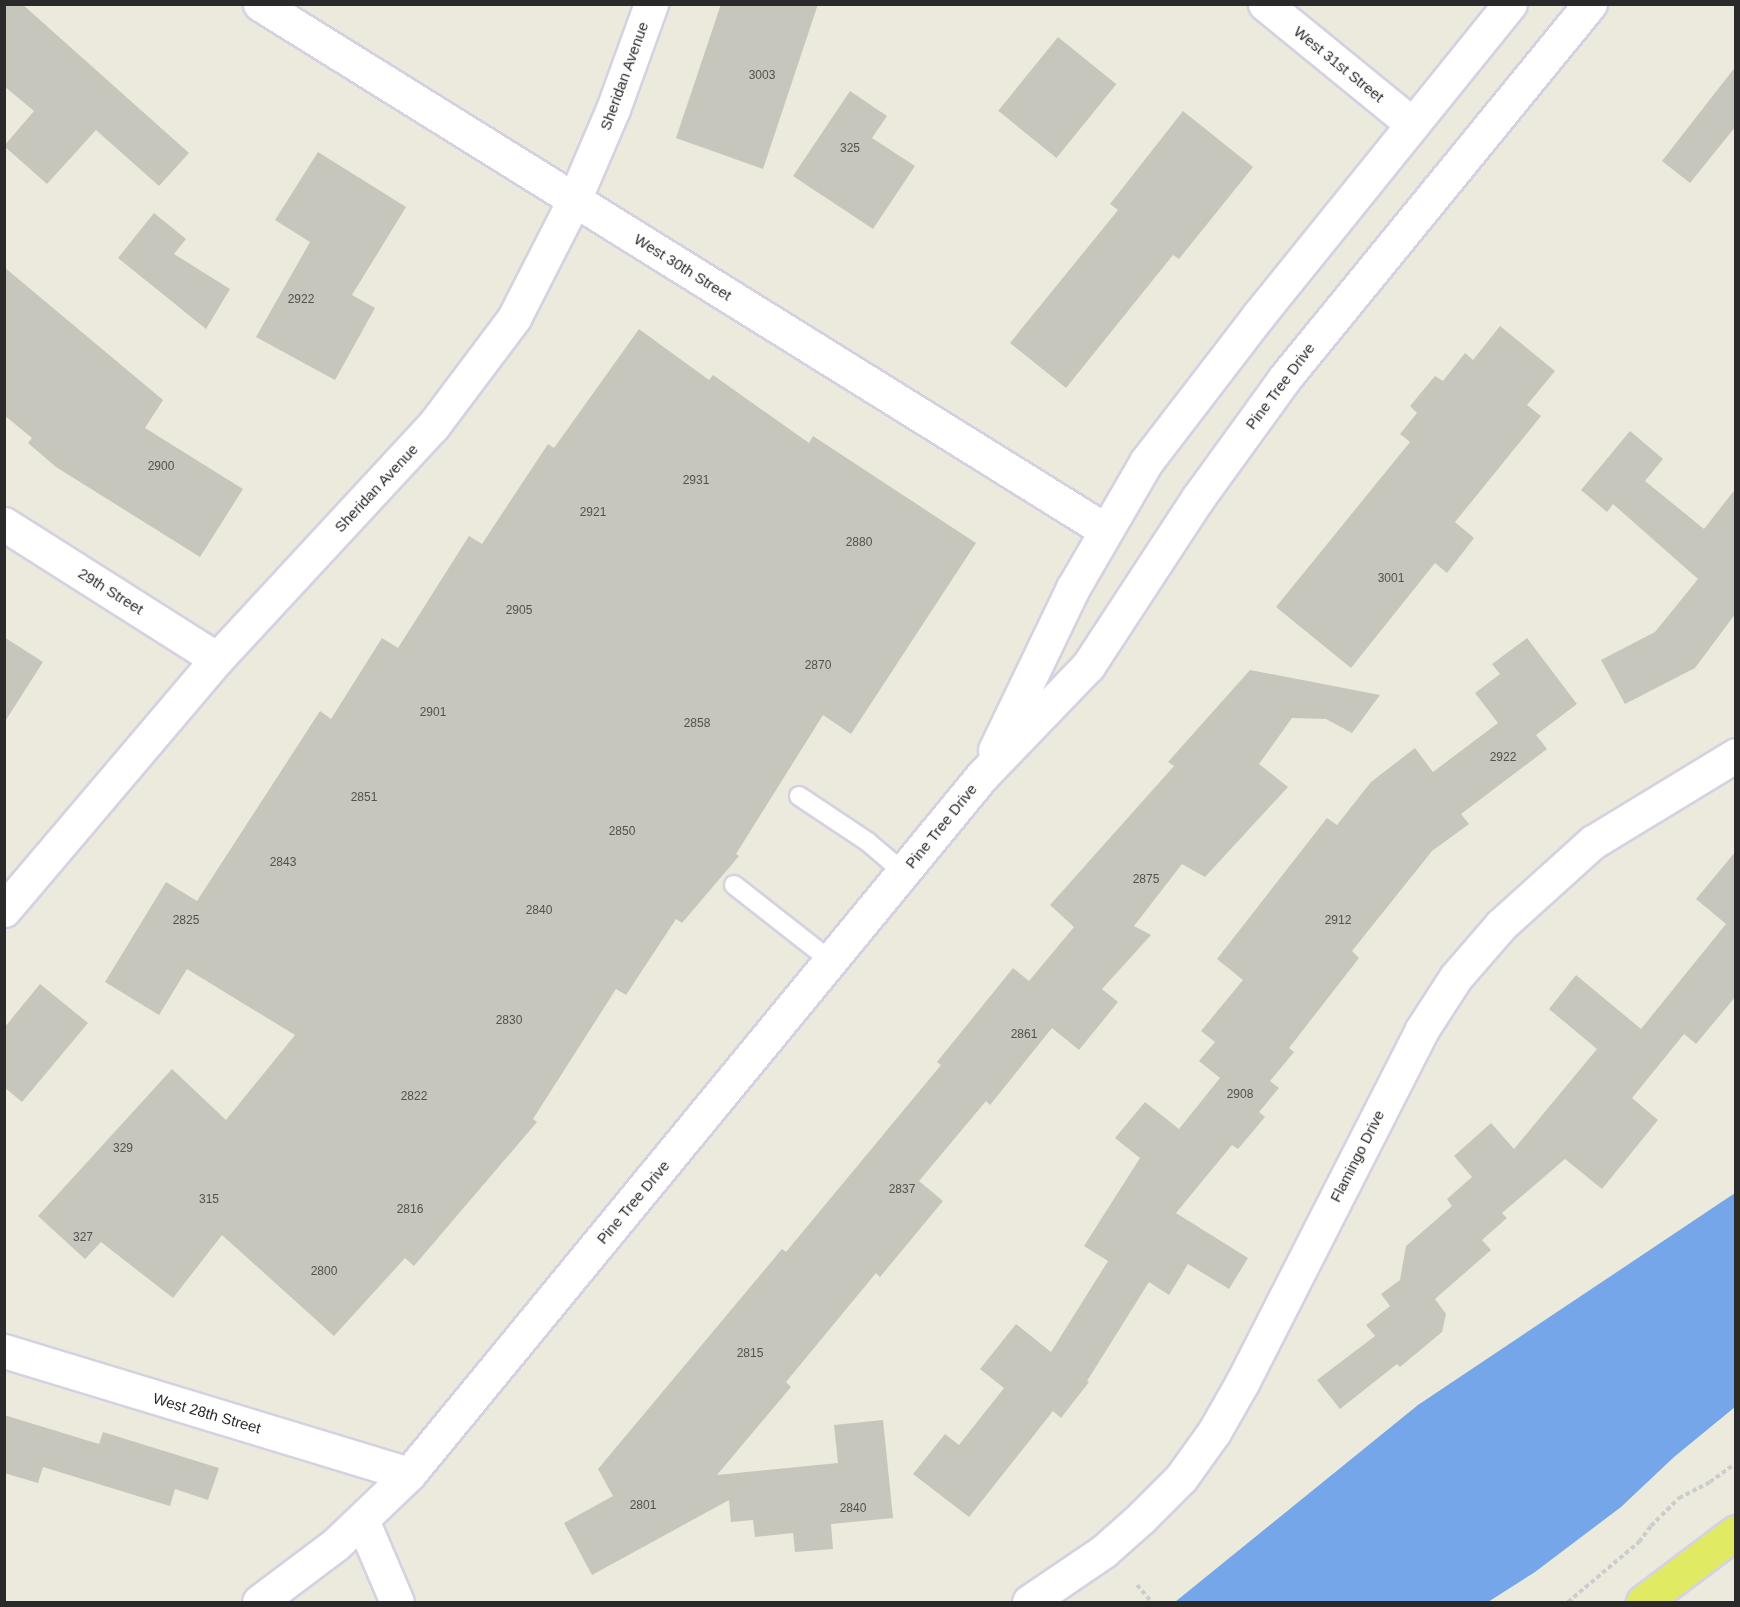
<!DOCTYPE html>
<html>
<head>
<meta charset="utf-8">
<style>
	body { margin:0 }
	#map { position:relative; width:1740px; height:1607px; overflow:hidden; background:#ebeadd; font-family:Helvetica,sans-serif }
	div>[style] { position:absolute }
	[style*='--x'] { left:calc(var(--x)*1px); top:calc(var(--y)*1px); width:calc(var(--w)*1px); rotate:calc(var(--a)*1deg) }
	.water>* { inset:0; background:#74a6e9 }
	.building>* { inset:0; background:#c7c6bc; transform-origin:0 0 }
	.path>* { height:4px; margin-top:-2px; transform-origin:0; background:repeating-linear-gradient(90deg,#ccc 0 4.5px,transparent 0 7.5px) }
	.roads { filter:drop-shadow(2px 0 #d4d2e2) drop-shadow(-2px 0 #d4d2e2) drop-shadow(0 2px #d4d2e2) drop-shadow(0 -2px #d4d2e2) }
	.service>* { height:18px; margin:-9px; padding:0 9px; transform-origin:9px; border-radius:9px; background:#fff }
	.minor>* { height:33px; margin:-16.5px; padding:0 16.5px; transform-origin:16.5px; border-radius:16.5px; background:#fff }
	.secondary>* { height:33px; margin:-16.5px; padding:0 16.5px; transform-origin:16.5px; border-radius:16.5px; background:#fff }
	.primary>* { height:33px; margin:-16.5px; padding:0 16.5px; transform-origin:16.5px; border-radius:16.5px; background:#e0ea63 }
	span { translate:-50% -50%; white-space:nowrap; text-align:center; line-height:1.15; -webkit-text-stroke:6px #fff; paint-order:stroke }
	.number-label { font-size:12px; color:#51514e }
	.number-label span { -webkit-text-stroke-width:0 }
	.street-label { font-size:15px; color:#2a2a2a }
	.frame { position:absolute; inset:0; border:6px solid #2a2a2a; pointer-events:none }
</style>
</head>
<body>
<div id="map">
	<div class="water">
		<i style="clip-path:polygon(1735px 1193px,1735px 1407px,1674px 1457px,1621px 1507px,1535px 1572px,1488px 1602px,1175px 1602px,1418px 1405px)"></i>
	</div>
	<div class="building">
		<i style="clip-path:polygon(4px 4px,22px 4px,189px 153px,159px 186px,96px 130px,47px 184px,4px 146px,34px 111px,4px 86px)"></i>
		<i style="clip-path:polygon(721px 4px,818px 4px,763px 169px,676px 138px)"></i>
		<i style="left:1058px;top:37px;width:75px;height:95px;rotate:39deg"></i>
		<i style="clip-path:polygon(1736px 66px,1736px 126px,1690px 183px,1662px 161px)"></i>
		<i style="clip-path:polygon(850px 91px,887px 116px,872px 138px,915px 166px,873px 229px,793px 176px)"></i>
		<i style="clip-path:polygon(1183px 111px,1253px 167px,1179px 259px,1173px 255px,1066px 388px,1010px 343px,1118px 210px,1110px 204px)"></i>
		<i style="clip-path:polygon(318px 152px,406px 207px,352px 295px,375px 308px,335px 380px,256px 337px,310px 242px,275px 220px)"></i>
		<i style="clip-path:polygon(154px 213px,186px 239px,174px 254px,230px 289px,206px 329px,118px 258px)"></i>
		<i style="clip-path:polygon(4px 267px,163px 400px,145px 428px,243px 489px,200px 557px,56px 467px,28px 443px,32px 438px,4px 415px)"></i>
		<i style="clip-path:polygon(1500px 326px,1555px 371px,1527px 405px,1541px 416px,1455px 522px,1474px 538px,1447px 573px,1435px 563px,1351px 668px,1276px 607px,1410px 442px,1400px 434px,1417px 413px,1410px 406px,1435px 376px,1443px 381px,1465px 353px,1473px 360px)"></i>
		<i style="clip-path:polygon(639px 329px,709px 380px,713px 375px,809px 443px,813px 436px,976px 543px,851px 734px,823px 715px,736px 854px,739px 856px,682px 923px,676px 919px,626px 995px,616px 989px,533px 1119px,537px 1122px,414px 1266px,405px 1258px,334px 1336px,222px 1235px,173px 1298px,101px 1242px,85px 1259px,38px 1216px,172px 1069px,226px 1120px,295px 1035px,187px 969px,159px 1015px,105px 982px,166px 882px,197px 901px,320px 711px,331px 719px,382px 638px,398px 648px,469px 536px,482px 544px,548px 444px,554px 448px)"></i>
		<i style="clip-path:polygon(1630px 431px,1663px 459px,1645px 481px,1704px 529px,1736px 488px,1736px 613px,1695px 668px,1625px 704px,1601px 660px,1655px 632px,1698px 579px,1613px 504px,1607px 512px,1581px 490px)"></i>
		<i style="clip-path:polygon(4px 637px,43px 662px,4px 723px)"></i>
		<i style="clip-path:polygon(1527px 638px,1577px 704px,1536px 735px,1547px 749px,1461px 814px,1469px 824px,1432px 851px,1352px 951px,1359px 958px,1289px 1048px,1294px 1052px,1270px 1081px,1279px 1088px,1259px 1112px,1265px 1117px,1238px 1149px,1232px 1145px,1176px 1213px,1248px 1258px,1229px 1289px,1188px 1264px,1169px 1295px,1149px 1282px,1087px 1381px,1089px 1382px,1061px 1418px,1053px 1411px,969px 1517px,913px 1474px,945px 1434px,959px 1445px,1004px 1388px,980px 1369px,1016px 1324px,1051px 1352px,1108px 1261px,1084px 1246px,1140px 1158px,1115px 1138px,1145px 1102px,1179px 1129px,1220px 1078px,1199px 1061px,1215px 1042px,1201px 1031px,1243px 980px,1217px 959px,1327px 818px,1337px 825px,1371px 782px,1415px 748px,1433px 772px,1498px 723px,1475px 693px,1500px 674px,1492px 664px)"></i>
		<i style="clip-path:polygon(1250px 670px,1380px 695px,1352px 733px,1326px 719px,1292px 718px,1259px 764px,1288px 787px,1205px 877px,1182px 864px,1134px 926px,1151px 935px,1102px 989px,1118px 1002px,1079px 1050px,1052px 1028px,990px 1105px,986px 1101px,919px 1181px,943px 1201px,880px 1277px,876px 1273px,786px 1382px,791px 1387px,717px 1475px,838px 1463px,834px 1425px,883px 1420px,893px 1518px,831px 1524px,833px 1549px,795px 1552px,793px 1533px,755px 1537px,753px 1520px,731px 1522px,729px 1500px,592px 1575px,564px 1523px,613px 1496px,598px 1469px,782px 1249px,786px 1252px,941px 1065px,937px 1062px,1013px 968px,1029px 981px,1074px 927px,1050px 905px,1174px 766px,1168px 762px)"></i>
		<i style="clip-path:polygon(1736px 851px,1736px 996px,1696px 1044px,1684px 1034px,1632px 1098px,1658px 1120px,1602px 1189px,1565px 1159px,1502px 1213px,1507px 1218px,1482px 1240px,1491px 1250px,1435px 1299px,1446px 1314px,1442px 1332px,1400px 1367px,1397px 1364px,1340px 1409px,1317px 1380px,1375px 1336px,1366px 1325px,1390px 1306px,1381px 1294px,1400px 1280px,1406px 1246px,1452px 1206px,1447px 1199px,1472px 1177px,1454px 1156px,1491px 1123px,1514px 1149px,1597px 1049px,1549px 1009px,1576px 975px,1641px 1029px,1726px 924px,1696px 899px)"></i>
		<i style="clip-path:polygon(40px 984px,88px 1023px,22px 1102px,4px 1087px,4px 1028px)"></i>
		<i style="clip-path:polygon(4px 1415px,99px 1444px,103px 1432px,219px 1468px,208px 1500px,175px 1489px,170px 1506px,43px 1467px,38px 1483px,4px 1473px)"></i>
	</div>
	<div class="path">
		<i style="--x:1137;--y:1585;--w:23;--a:49"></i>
		<i style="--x:1568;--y:1602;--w:93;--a:-40.2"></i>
		<i style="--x:1639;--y:1542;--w:20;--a:-53"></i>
		<i style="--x:1651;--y:1526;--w:40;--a:-45"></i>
		<i style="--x:1679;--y:1498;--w:35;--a:-27"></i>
		<i style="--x:1710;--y:1482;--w:32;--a:-36"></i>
	</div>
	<div class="roads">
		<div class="service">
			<i style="--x:799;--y:796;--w:83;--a:33.7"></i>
			<i style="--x:868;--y:842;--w:46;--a:40.6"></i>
			<i style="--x:734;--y:885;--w:123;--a:38.1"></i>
		</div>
		<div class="minor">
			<i style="--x:260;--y:4;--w:995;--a:31.9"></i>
			<i style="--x:1265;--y:4;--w:190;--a:39.2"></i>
			<i style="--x:4;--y:524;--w:252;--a:32.4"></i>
			<i style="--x:4;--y:910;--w:329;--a:-49.7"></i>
			<i style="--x:217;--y:659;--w:318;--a:-47.2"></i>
			<i style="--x:433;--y:426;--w:135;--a:-53.1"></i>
			<i style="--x:514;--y:318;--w:132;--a:-63"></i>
			<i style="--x:574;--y:200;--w:99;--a:-66.8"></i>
			<i style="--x:613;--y:109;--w:112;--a:-70.1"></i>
			<i style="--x:4;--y:1351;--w:423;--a:16.9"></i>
			<i style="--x:362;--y:1520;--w:89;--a:66.9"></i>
			<i style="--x:1029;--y:1602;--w:91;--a:-34.2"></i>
			<i style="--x:1104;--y:1551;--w:50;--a:-41.7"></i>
			<i style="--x:1141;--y:1518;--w:57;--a:-45"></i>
			<i style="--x:1181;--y:1478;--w:57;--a:-54.3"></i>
			<i style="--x:1214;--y:1432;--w:56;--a:-60.3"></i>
			<i style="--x:1242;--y:1383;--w:395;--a:-63"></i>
			<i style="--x:1421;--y:1031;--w:64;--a:-57.1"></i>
			<i style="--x:1456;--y:977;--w:69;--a:-49.1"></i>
			<i style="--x:1501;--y:925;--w:124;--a:-42.1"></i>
			<i style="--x:1593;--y:842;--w:167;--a:-31.3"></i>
		</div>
		<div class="secondary">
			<i style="--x:995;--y:750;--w:180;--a:-64.3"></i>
			<i style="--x:1073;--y:588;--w:146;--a:-59.9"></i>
			<i style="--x:1146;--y:462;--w:184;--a:-52.5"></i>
			<i style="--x:1258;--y:316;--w:401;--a:-51.1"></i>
			<i style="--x:259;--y:1602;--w:96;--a:-37"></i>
			<i style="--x:336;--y:1544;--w:101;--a:-43.8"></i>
			<i style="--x:409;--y:1474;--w:903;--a:-50.62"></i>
			<i style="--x:982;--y:776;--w:153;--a:-46.1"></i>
			<i style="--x:1088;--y:666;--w:201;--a:-56.8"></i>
			<i style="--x:1198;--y:498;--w:147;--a:-54.1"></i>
			<i style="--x:1284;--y:379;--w:484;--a:-50.8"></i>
		</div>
		<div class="primary">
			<i style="--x:1643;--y:1602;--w:116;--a:-37"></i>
		</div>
	</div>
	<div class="number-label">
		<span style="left:762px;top:76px">3003</span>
		<span style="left:850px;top:149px">325</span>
		<span style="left:301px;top:300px">2922</span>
		<span style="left:161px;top:467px">2900</span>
		<span style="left:696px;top:481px">2931</span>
		<span style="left:593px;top:513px">2921</span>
		<span style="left:859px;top:543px">2880</span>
		<span style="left:1391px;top:579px">3001</span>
		<span style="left:519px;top:611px">2905</span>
		<span style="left:818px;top:666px">2870</span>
		<span style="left:433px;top:713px">2901</span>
		<span style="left:697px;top:724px">2858</span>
		<span style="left:1503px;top:758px">2922</span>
		<span style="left:364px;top:798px">2851</span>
		<span style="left:622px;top:832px">2850</span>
		<span style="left:283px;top:863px">2843</span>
		<span style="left:1146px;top:880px">2875</span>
		<span style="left:539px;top:911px">2840</span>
		<span style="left:186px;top:921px">2825</span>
		<span style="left:1338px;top:921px">2912</span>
		<span style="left:509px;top:1021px">2830</span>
		<span style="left:1024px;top:1035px">2861</span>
		<span style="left:1240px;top:1095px">2908</span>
		<span style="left:414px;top:1097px">2822</span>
		<span style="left:123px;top:1149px">329</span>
		<span style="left:902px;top:1190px">2837</span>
		<span style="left:209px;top:1200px">315</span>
		<span style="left:410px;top:1210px">2816</span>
		<span style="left:83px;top:1238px">327</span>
		<span style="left:324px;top:1272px">2800</span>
		<span style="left:750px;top:1354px">2815</span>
		<span style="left:643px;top:1506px">2801</span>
		<span style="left:853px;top:1509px">2840</span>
	</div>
	<div class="street-label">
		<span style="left:1339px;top:64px;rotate:39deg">West 31st Street</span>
		<span style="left:624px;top:76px;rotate:-70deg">Sheridan Avenue</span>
		<span style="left:683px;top:267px;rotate:32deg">West 30th Street</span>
		<span style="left:1280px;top:386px;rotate:-53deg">Pine Tree Drive</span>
		<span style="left:376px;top:488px;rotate:-47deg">Sheridan Avenue</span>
		<span style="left:111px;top:591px;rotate:32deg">29th Street</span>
		<span style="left:941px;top:826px;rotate:-51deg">Pine Tree Drive</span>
		<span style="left:1357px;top:1156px;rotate:-63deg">Flamingo Drive</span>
		<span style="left:633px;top:1202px;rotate:-50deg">Pine Tree Drive</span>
		<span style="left:207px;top:1413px;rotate:16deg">West 28th Street</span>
	</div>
	<div class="frame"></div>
</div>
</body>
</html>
